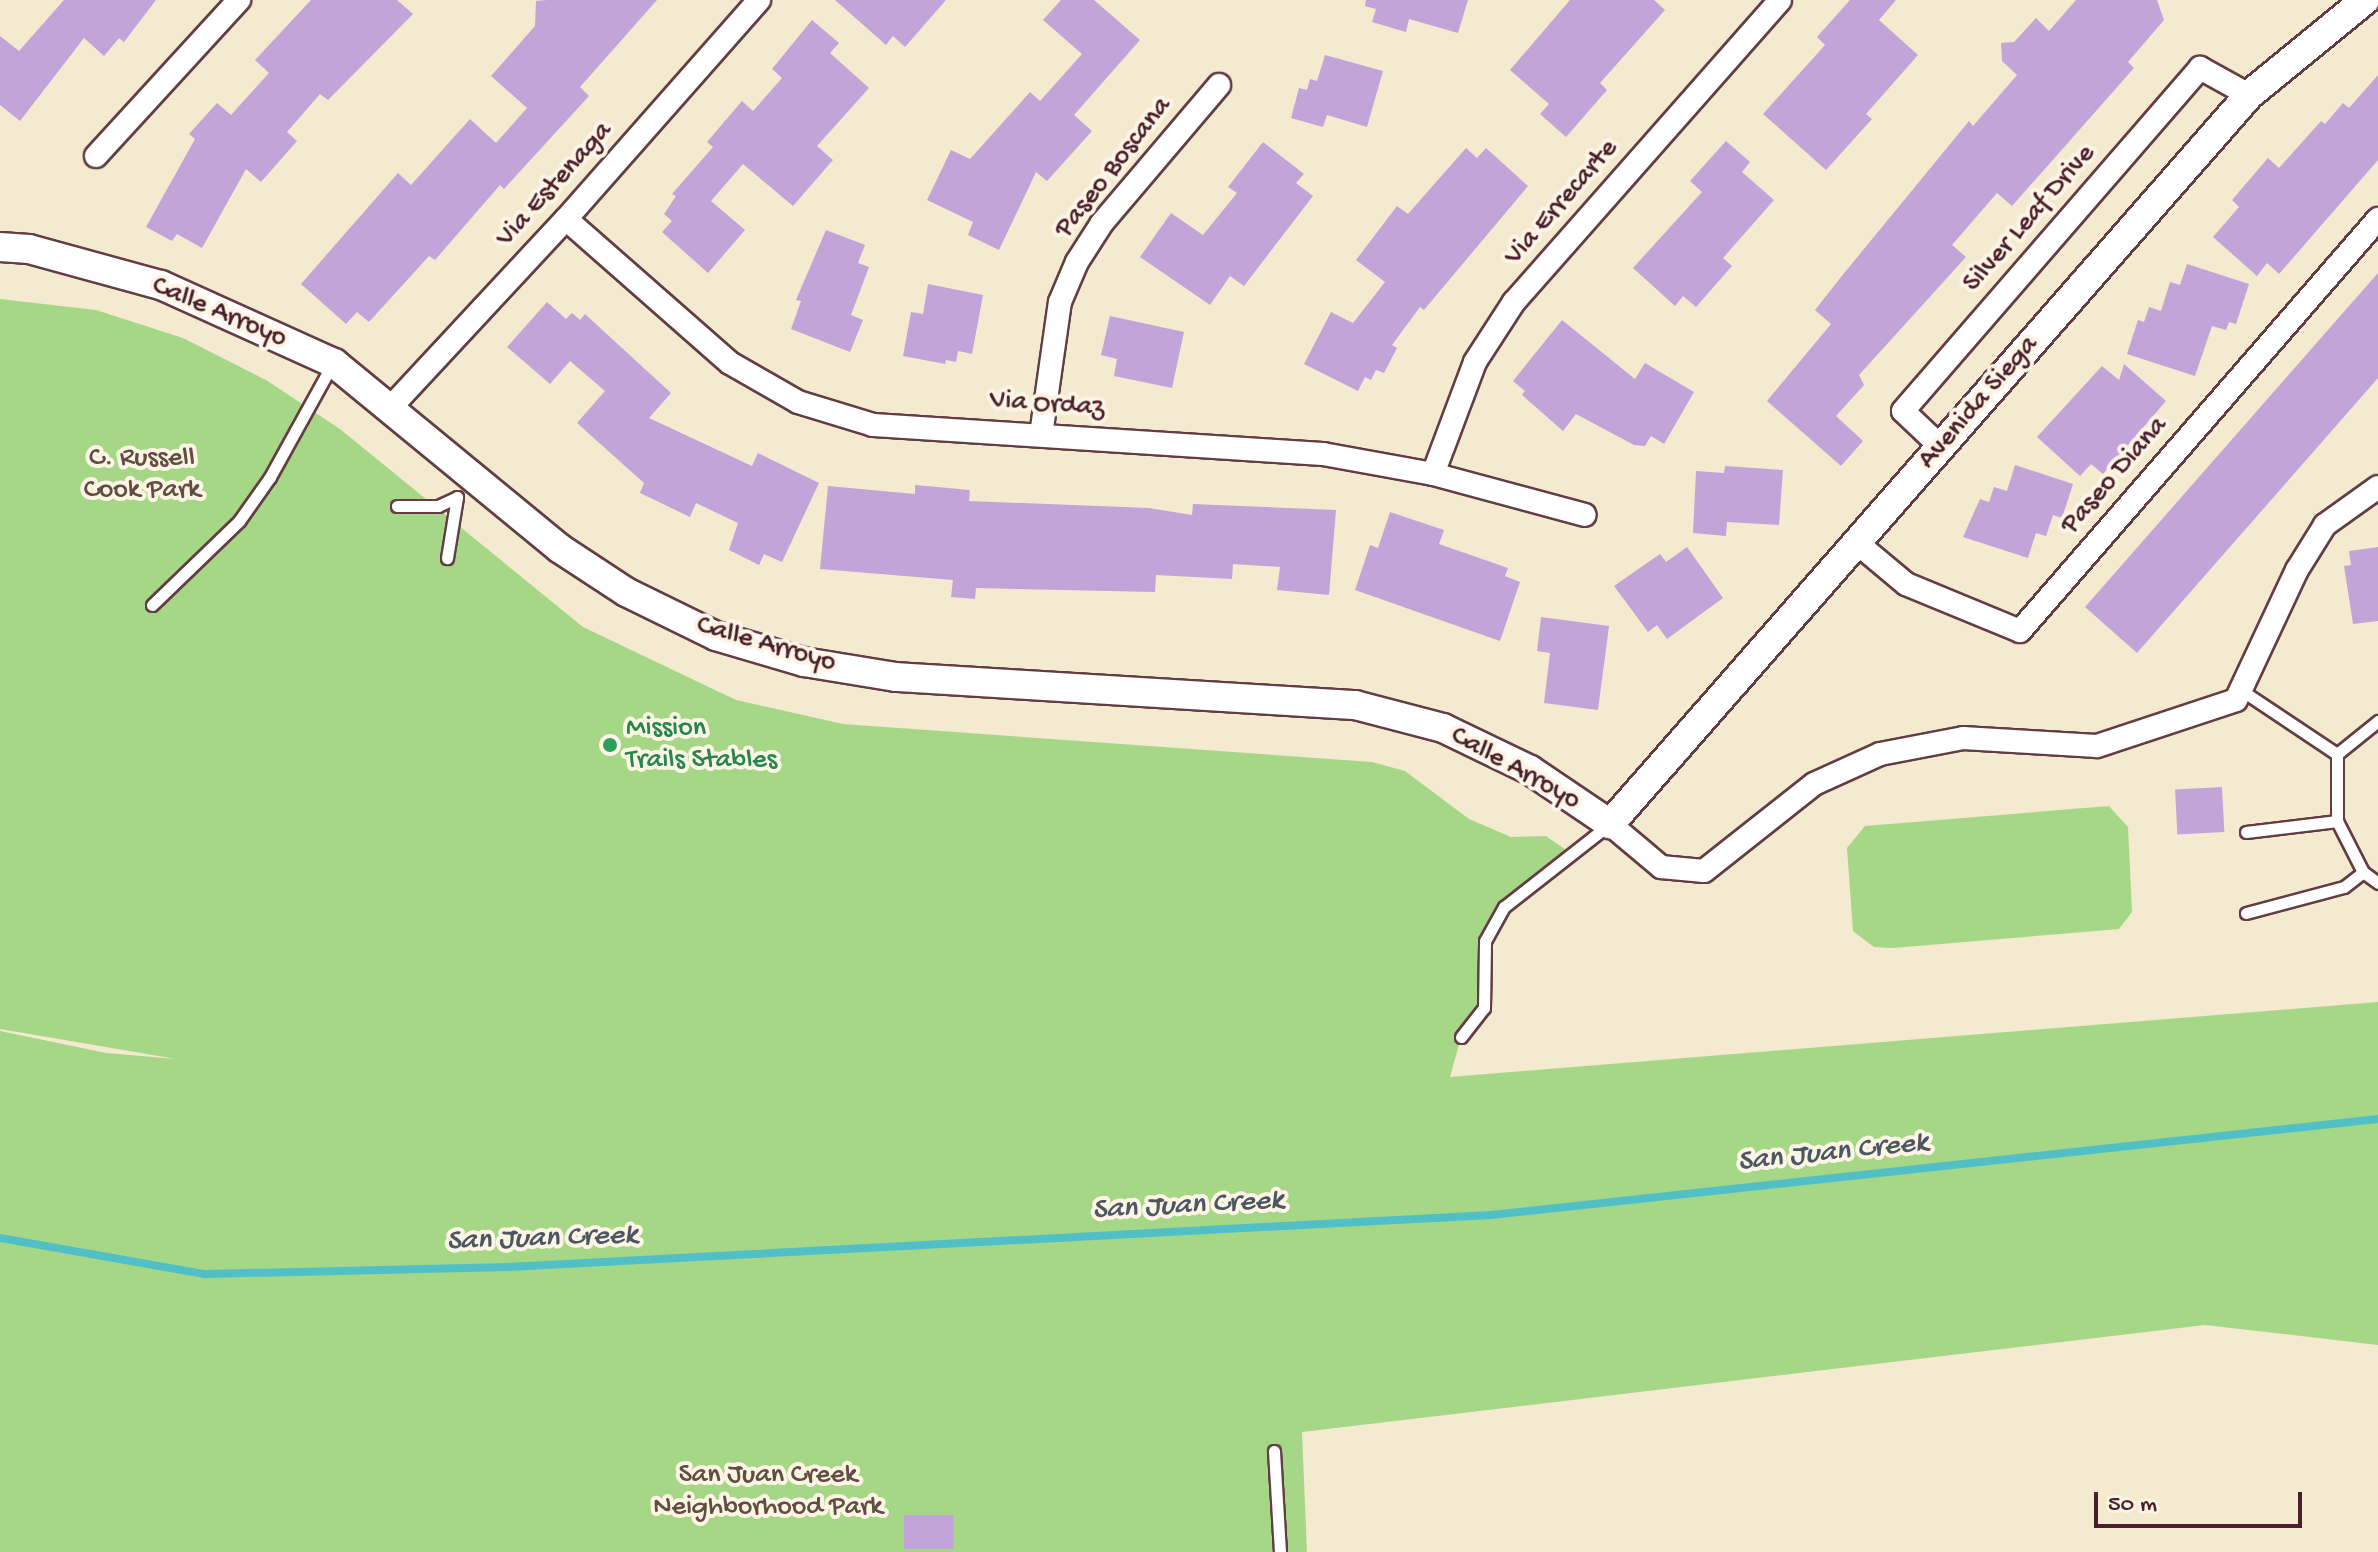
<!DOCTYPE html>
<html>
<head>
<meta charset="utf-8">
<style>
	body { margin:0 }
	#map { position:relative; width:2378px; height:1552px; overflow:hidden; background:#f3ead0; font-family:"Gochi Hand",sans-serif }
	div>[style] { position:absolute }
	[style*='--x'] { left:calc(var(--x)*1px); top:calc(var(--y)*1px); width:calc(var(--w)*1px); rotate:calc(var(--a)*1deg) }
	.green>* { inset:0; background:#a6d786 }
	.stream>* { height:8px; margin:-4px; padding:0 4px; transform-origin:4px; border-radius:4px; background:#51c0c6 }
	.building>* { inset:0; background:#c3a4d9; transform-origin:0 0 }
	.roads { filter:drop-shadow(2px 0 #633d44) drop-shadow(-2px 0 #633d44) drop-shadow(0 2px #633d44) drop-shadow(0 -2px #633d44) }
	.service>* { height:11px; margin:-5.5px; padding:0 5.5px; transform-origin:5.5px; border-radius:5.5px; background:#fff }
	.minor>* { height:22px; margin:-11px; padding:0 11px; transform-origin:11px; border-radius:11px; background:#fff }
	.tertiary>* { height:28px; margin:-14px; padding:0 14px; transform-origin:14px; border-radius:14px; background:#fff }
	.dots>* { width:22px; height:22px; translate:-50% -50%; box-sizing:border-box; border:4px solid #fcf5e5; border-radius:50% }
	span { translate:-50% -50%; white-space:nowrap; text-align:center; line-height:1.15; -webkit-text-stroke:8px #fcf5e5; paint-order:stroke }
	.street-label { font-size:28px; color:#4a1f2b }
	.park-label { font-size:28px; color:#614d42 }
	.leisure-label { font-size:28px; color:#27864d }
	.left { translate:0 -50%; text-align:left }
	.water-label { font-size:30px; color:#4c5761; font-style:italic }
	.scale { position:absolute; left:2094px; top:1492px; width:208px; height:36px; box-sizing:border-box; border:4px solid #4a1f2b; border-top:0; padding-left:10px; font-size:24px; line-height:28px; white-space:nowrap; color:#4a1f2b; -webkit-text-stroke:6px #fcf5e5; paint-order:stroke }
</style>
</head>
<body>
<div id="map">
	<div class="green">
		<i style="clip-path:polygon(0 299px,96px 310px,183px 338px,266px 380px,340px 429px,583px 627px,736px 700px,843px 724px,1372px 762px,1405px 771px,1469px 819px,1511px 837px,1546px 836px,1569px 852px,1504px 907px,1485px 941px,1484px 1008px,1461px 1037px,1450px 1077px,2378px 1002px,2378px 1345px,2205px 1325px,1302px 1432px,1307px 1552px,0 1552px,0 1031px,106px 1053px,176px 1059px,0 1029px)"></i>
		<i style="clip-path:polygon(2109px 806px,2128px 827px,2132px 912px,2119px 929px,1893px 948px,1874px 947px,1853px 931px,1847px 848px,1865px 826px)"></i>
	</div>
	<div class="stream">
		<i style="--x:0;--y:1238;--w:208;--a:10"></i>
		<i style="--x:205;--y:1274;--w:304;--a:-1.3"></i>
		<i style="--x:509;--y:1267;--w:983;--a:-3.03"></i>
		<i style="--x:1491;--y:1215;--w:892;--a:-6.18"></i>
	</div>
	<div class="building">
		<i style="clip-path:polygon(64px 0,156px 0,124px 42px,119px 38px,104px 56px,84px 38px,20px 121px,0 105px,0 36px,19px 51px)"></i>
		<i style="clip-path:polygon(311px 0,397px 0,413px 14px,328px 100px,320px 94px,287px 132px,297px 141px,261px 182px,246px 169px,202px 248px,177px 234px,172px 241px,146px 227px,195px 139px,189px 134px,217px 103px,231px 115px,269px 73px,255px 60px)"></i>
		<i style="clip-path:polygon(547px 0,657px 0,580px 87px,589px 96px,504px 189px,500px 185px,435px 260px,429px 256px,369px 322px,357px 312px,346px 324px,301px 284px,398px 173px,411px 185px,470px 119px,496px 143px,527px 108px,491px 76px,535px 26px,536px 1px)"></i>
		<i style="clip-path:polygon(835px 0,946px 0,905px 47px,893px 36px,886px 45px)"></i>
		<i style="clip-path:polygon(1061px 0,1094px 0,1140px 40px,1074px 115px,1092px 131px,1047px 181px,1036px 172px,999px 250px,968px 235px,973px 222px,927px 200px,951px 150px,970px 159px,1030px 92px,1040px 101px,1082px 54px,1043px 20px)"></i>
		<i style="clip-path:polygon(1366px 0,1468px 0,1458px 33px,1409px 19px,1406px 32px,1372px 22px,1376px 9px,1365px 6px)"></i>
		<i style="clip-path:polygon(1570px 0,1654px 0,1665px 10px,1600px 83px,1607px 90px,1566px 137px,1540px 114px,1549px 104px,1510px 70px)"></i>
		<i style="clip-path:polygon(1850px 0,1896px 0,1879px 20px,1918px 55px,1866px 114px,1872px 119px,1826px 170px,1763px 114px,1825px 45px,1817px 37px)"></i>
		<i style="clip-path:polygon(2076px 0,2157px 0,2164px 20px,2128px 62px,2134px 68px,2012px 206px,1997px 193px,1952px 245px,1966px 257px,1859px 375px,1864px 385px,1836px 416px,1863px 441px,1841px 466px,1767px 401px,1831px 324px,1815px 310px,1841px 277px,1969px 121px,1973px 126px,2017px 75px,2002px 61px,2001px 43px,2014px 42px,2036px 18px,2049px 31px)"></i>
		<i style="clip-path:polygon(812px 20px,839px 43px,830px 53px,869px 88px,817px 146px,833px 160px,793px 206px,743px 164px,711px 201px,745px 230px,708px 273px,662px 232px,672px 221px,664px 214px,676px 196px,672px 194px,713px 147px,707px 142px,742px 101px,753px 111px,782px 78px,772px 69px)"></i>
		<i style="clip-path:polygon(1325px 55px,1383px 71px,1367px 127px,1327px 115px,1323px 127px,1291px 118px,1299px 88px,1307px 90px,1310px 79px,1317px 81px)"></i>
		<i style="clip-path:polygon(2378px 75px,2378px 160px,2279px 274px,2267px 263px,2257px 276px,2213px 237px,2239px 207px,2232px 200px,2268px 158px,2279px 168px,2321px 121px,2325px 124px,2343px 103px,2349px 108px)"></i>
		<i style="clip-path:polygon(1726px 141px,1750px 162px,1742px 172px,1774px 200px,1723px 258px,1732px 266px,1696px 307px,1683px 296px,1675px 306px,1633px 268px,1702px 192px,1690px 181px)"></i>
		<i style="clip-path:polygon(1263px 142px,1304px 174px,1296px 183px,1313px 196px,1244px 286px,1230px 276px,1210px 305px,1140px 257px,1171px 213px,1203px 235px,1237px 193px,1228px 187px)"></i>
		<i style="clip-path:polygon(1466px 148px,1477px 158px,1486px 148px,1528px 186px,1424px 310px,1420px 307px,1392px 345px,1397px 348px,1384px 373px,1376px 370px,1371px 380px,1365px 377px,1358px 391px,1304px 364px,1331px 312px,1353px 323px,1385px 282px,1356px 260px,1397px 206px,1408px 214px)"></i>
		<i style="clip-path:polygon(826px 230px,865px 245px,858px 263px,869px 267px,851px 315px,863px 320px,850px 352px,791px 329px,801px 301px,796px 300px)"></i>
		<i style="clip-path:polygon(2187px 264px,2249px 284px,2236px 324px,2229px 322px,2226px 330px,2212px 326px,2195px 376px,2127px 354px,2138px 320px,2144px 322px,2149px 307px,2161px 311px,2170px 282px,2180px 285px)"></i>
		<i style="clip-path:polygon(2378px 273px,2378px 378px,2137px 653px,2085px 607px)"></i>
		<i style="clip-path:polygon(928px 284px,983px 295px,972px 354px,958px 351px,956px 362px,946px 360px,945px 364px,903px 356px,911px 312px,923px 314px)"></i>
		<i style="clip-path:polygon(547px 302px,566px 319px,572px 313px,580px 320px,585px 314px,671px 393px,649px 418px,752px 466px,758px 453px,819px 483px,782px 562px,764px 554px,759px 565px,729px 550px,738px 523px,696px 503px,690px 517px,640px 493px,644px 483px,577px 423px,605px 391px,570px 361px,550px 384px,507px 347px)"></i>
		<i style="clip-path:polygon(1110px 316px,1184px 332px,1172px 388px,1114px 376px,1117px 359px,1101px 355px)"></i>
		<i style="clip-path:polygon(1562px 320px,1635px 379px,1645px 363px,1694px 392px,1664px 444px,1651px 436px,1645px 446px,1634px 445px,1576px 414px,1563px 431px,1522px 395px,1525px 391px,1513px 381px)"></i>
		<i style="clip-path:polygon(2124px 364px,2166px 401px,2103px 474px,2091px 464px,2080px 476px,2037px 437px,2102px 366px,2119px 380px)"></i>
		<i style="clip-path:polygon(2015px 465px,2073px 484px,2062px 518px,2053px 515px,2046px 536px,2036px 533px,2028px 558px,1963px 537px,1980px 499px,1989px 502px,1994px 487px,2007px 491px)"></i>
		<i style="clip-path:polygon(1725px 466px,1783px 470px,1779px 525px,1727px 522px,1726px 536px,1693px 533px,1696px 471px,1724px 473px)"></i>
		<i style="clip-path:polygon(915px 485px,970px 490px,969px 501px,1149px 508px,1192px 515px,1193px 504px,1336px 510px,1329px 595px,1277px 590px,1280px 567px,1233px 564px,1232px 579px,1156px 575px,1155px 592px,976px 588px,975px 599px,951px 597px,953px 580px,820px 569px,828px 486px,915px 494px)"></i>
		<i style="clip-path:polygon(1390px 512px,1444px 530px,1439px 544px,1508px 568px,1505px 576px,1520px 582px,1500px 641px,1355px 590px,1370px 545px,1378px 548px)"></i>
		<i style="clip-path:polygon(1687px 547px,1723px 598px,1667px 639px,1657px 625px,1648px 632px,1614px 586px,1660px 554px,1666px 562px)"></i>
		<i style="clip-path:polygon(2378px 547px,2378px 621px,2353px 624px,2344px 566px,2351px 565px,2349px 551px)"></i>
		<i style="clip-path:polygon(1541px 617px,1609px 626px,1598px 710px,1544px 703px,1550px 653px,1537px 651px)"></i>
		<i style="left:2222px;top:787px;width:45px;height:47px;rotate:87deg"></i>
		<i style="left:904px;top:1515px;width:50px;height:34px"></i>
	</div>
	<div class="roads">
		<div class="service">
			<i style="--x:397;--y:506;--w:41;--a:0"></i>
			<i style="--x:438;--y:506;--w:21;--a:-25"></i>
			<i style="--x:457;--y:497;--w:62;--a:99.3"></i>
			<i style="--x:152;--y:605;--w:121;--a:-44"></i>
			<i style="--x:239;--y:521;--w:54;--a:-54.8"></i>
			<i style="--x:270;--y:477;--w:130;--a:-61.1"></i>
			<i style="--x:2241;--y:690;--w:115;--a:33.7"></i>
			<i style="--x:2337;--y:754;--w:67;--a:90"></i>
			<i style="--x:2337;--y:821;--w:57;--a:63"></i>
			<i style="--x:2363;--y:872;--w:19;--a:36"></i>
			<i style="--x:2337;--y:754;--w:53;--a:-38.8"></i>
			<i style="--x:2246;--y:832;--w:92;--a:-6.9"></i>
			<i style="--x:2246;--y:913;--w:101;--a:-14.9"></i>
			<i style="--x:2344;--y:887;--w:24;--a:-38"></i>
			<i style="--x:1461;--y:1037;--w:37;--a:-52"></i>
			<i style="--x:1484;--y:1008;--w:67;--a:-89.1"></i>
			<i style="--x:1485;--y:941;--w:39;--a:-61"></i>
			<i style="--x:1504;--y:907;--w:135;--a:-38.1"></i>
			<i style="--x:1274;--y:1451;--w:101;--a:86.6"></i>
		</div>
		<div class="minor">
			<i style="--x:96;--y:156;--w:212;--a:-47.5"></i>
			<i style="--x:566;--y:219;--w:218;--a:41.3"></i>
			<i style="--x:730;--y:363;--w:78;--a:29.8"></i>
			<i style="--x:798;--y:402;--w:78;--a:17"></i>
			<i style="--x:873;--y:425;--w:451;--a:3.7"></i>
			<i style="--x:1323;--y:454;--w:112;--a:10.3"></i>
			<i style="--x:1433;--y:474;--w:157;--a:15.1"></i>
			<i style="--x:392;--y:406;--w:255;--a:-47.1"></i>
			<i style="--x:566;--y:219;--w:292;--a:-48.6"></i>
			<i style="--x:1041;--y:435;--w:134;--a:-81.9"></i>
			<i style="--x:1060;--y:302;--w:43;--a:-67"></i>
			<i style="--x:1077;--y:262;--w:46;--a:-57.3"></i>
			<i style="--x:1102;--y:223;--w:181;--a:-49.7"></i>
			<i style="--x:1941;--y:447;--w:52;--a:-136.5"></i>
			<i style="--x:1903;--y:411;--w:454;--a:-49.1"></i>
			<i style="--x:2200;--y:68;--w:56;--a:28.9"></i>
			<i style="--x:1433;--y:474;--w:120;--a:-69.4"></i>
			<i style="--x:1475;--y:362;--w:72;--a:-57"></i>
			<i style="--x:1514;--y:302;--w:402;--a:-48.6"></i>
			<i style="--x:1857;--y:543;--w:64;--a:39.9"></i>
			<i style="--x:1906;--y:584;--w:123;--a:22.4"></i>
			<i style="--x:2020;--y:631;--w:546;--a:-49.01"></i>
			<i style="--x:1610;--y:824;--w:67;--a:40.1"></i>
			<i style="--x:1661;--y:867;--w:43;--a:5.3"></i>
			<i style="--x:1704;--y:871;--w:140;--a:-38.3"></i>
			<i style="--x:1814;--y:784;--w:72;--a:-24.4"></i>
			<i style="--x:1880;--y:754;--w:85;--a:-10.9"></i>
			<i style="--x:1963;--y:738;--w:134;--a:3.4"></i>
			<i style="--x:2097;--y:746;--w:146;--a:-18.3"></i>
			<i style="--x:2236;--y:700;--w:144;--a:-64.9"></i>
			<i style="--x:2297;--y:570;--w:53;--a:-58.1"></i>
			<i style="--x:2325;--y:525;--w:65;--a:-35.6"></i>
		</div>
		<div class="tertiary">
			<i style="--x:0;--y:247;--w:29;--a:4"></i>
			<i style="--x:29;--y:249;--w:137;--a:15.3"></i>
			<i style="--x:161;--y:285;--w:190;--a:24.3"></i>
			<i style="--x:334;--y:363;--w:291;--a:39.4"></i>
			<i style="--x:559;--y:548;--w:80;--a:33.3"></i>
			<i style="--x:626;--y:592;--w:100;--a:26.1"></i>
			<i style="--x:716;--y:636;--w:92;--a:16.5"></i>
			<i style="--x:804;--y:662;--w:93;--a:9.3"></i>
			<i style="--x:896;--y:677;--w:460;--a:3.5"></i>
			<i style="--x:1355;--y:705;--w:91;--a:14.6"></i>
			<i style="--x:1443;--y:728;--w:97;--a:25.8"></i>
			<i style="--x:1530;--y:770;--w:97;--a:34"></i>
			<i style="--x:1610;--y:824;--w:969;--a:-48.76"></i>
			<i style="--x:2249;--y:95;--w:150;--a:-39.3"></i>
		</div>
	</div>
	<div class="dots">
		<i style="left:610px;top:745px;background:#2e9e5b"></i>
	</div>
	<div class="street-label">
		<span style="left:1114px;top:168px;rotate:-52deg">Paseo Boscana</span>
		<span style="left:555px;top:185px;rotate:-48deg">Via Estenaga</span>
		<span style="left:1562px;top:203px;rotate:-49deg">Via Errecarte</span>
		<span style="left:2030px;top:219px;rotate:-49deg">Silver Leaf Drive</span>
		<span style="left:219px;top:313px;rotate:23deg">Calle Arroyo</span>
		<span style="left:1979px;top:403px;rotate:-49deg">Avenida Siega</span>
		<span style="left:1047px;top:405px;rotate:4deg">Via Ordaz</span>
		<span style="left:2115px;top:476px;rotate:-49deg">Paseo Diana</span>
		<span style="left:766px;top:645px;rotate:16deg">Calle Arroyo</span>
		<span style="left:1515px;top:769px;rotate:29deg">Calle Arroyo</span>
	</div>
	<div class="park-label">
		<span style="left:142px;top:475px">C. Russell<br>Cook Park</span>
		<span style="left:768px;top:1492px">San Juan Creek<br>Neighborhood Park</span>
	</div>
	<div class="leisure-label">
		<span class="left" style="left:626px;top:745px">Mission<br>Trails Stables</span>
	</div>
	<div class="water-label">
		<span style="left:1833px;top:1154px;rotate:-6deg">San Juan Creek</span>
		<span style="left:1188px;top:1207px;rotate:-3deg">San Juan Creek</span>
		<span style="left:542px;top:1240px;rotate:-2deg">San Juan Creek</span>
	</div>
	<div class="scale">50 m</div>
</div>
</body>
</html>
